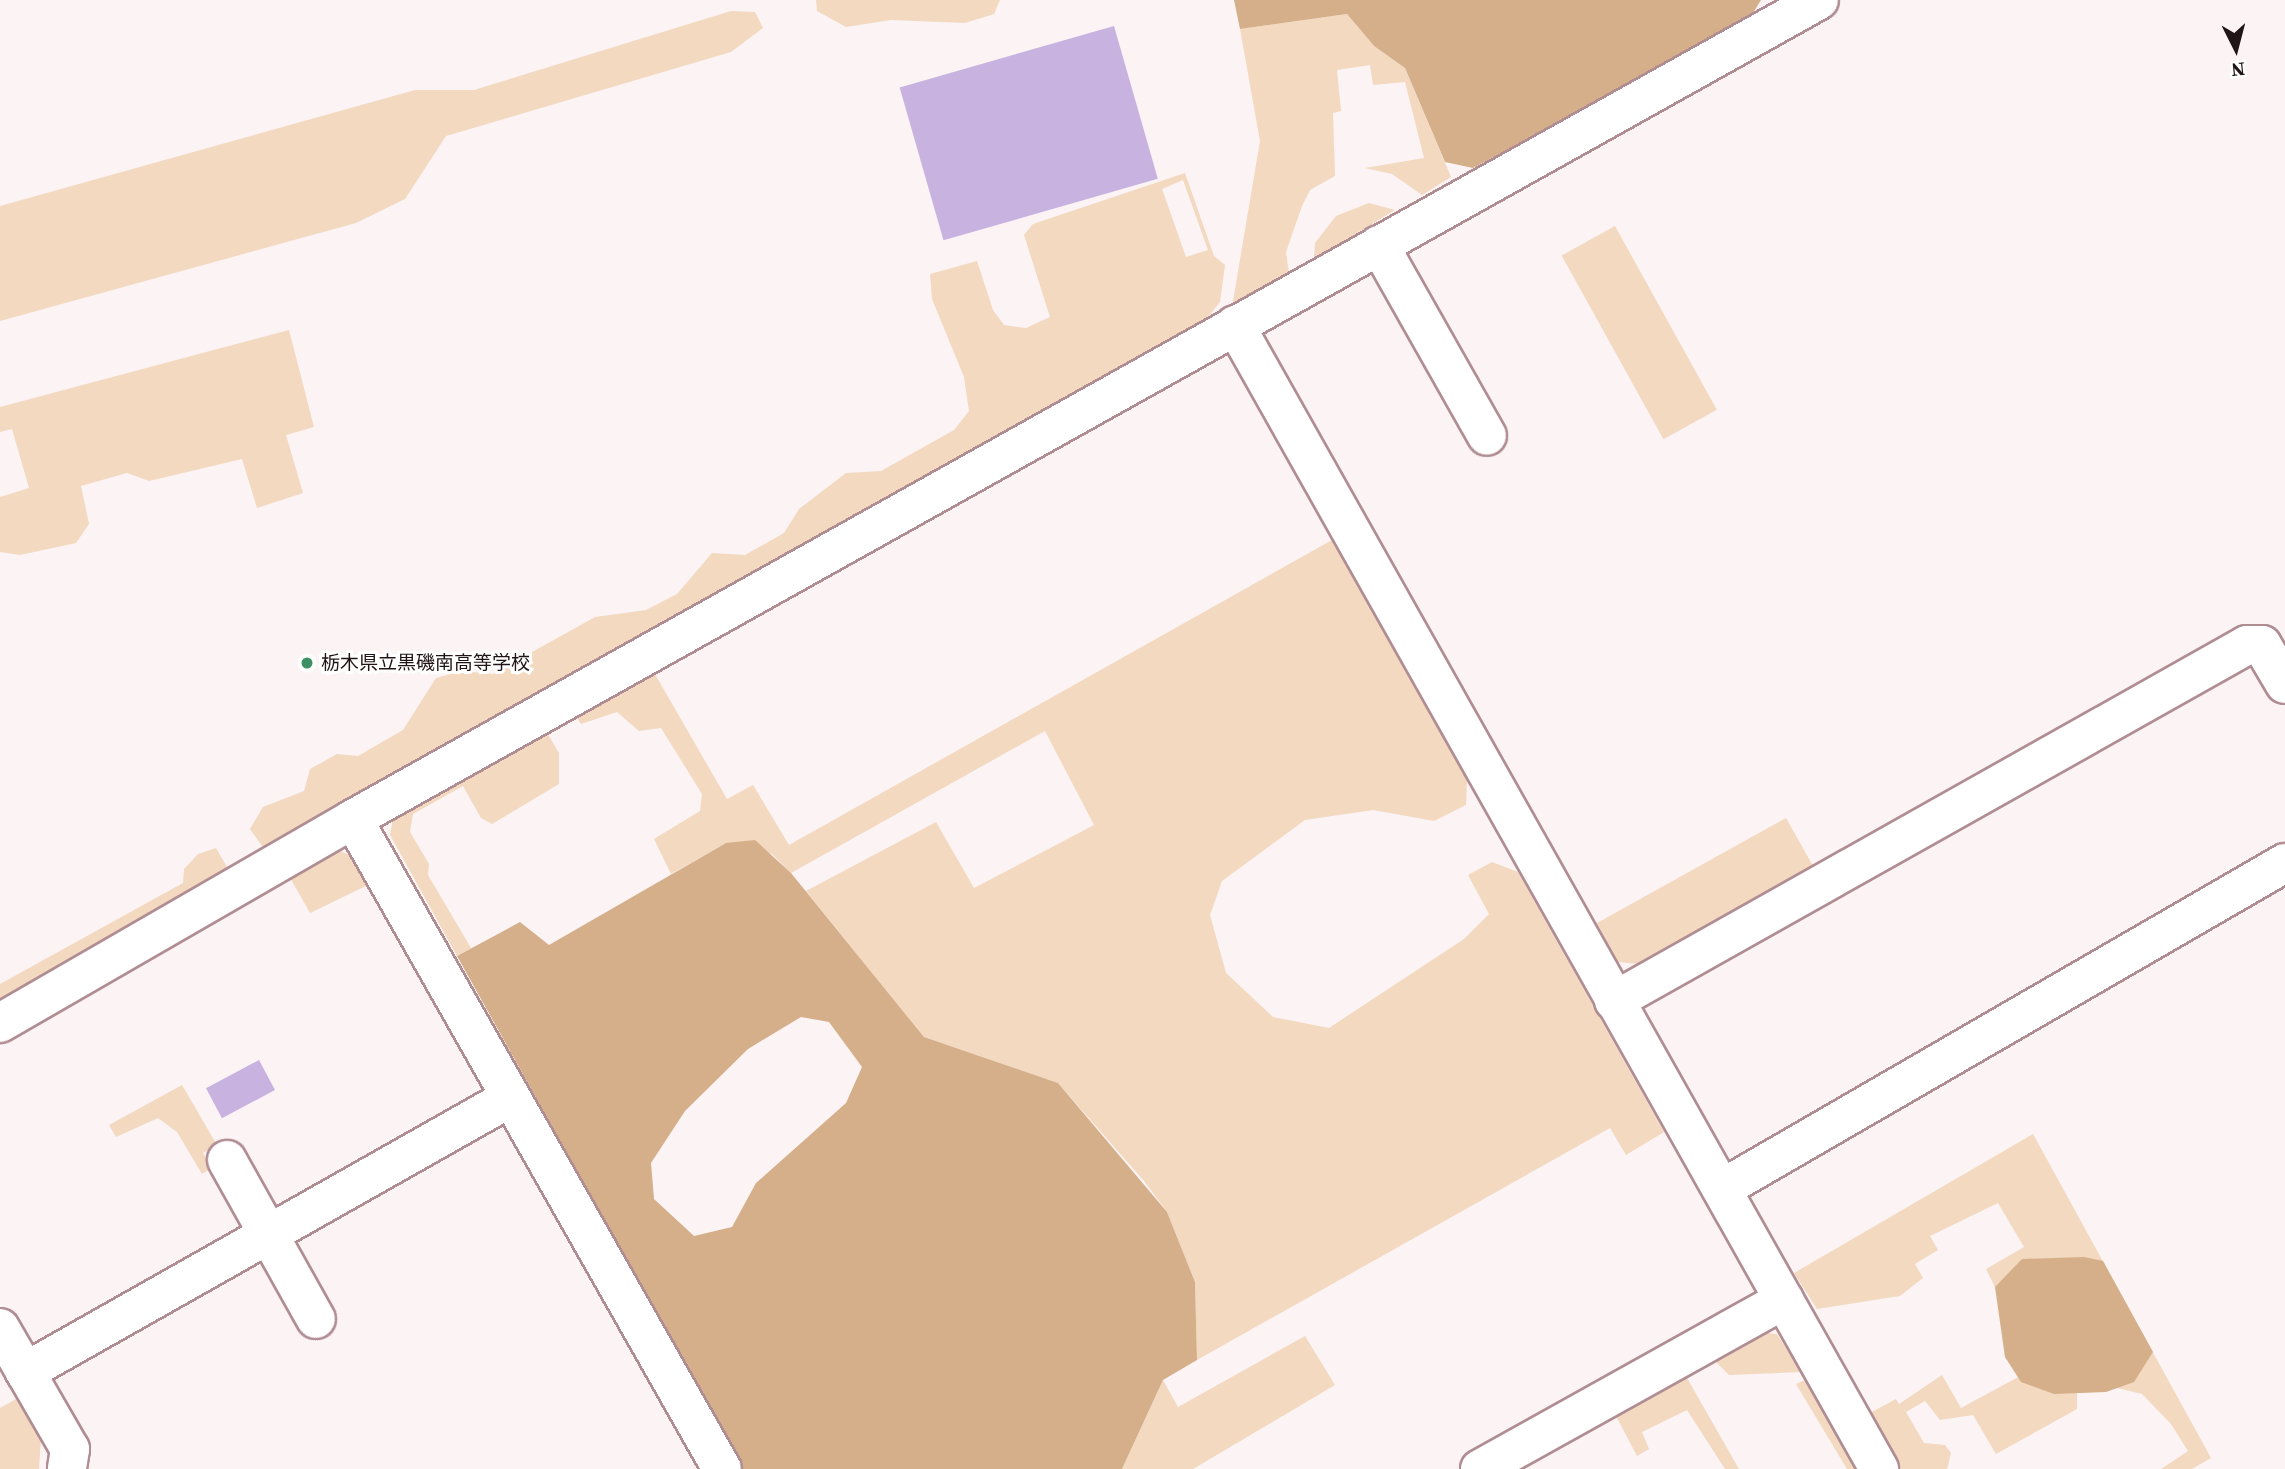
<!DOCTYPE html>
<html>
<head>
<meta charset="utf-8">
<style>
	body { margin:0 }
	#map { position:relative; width:2285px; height:1469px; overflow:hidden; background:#fbf3f4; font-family:"Source Serif 4","Noto Sans JP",serif }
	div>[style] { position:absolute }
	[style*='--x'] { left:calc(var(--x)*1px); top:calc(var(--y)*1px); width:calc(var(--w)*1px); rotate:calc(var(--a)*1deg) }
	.green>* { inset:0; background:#f2d9c0; transform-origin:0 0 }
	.forest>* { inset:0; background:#d5af89 }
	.water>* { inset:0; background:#c8b2e0; transform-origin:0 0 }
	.roads { filter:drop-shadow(2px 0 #b08d93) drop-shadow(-2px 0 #b08d93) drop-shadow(0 2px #b08d93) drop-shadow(0 -2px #b08d93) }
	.minor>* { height:38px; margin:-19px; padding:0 19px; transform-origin:19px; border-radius:19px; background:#fff }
	.dots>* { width:19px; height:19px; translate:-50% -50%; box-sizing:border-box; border:4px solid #fff; border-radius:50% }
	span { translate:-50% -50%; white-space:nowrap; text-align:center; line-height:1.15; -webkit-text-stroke:6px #fff; paint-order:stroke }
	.poi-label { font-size:19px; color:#211416 }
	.left { translate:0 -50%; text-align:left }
	.north { position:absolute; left:2201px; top:14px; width:70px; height:70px; -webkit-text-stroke:5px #fff; paint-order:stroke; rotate:174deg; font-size:19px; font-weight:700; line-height:28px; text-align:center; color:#211416 }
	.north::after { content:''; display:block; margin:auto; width:24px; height:32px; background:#211416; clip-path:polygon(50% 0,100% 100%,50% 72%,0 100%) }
</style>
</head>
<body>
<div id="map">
	<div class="green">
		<i style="clip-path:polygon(816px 0,1000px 0,994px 14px,965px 23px,891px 20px,846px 27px,817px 11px)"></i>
		<i style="clip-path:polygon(731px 11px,755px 12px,763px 28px,731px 52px,446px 136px,405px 199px,356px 223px,0 321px,0 206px,415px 90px,474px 90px)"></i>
		<i style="clip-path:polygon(1347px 14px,1374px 46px,1405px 68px,1451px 177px,1422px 195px,1392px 174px,1365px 168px,1424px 158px,1405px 82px,1373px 85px,1370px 65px,1337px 70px,1341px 111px,1333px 113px,1335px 176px,1310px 190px,1302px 206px,1286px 252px,1289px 274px,1232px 307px,1260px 141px,1240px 29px)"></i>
		<i style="clip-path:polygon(evenodd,1185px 173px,1214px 256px,1225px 265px,1220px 302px,1207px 318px,265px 850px,250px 829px,263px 807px,304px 791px,310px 769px,337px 754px,358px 756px,403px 730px,436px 678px,462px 671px,493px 674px,595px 617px,646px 610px,677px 594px,712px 553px,745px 555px,784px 533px,799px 509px,846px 473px,881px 471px,954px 430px,969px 411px,964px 377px,932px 299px,930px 274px,977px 261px,993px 310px,1004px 325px,1026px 328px,1050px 317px,1024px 235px,1033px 224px,1185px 173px,1183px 180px,1208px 250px,1186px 257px,1162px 189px,1183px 180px)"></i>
		<i style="clip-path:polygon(1369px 203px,1395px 210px,1314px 259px,1315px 243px,1336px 216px)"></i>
		<i style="left:1615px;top:226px;width:210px;height:61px;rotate:61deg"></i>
		<i style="clip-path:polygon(289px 330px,314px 427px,286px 435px,303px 493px,257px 508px,242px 459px,149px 481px,127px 473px,81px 486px,89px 524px,76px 543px,20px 555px,0 552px,0 497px,29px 488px,12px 429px,0 432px,0 407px)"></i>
		<i style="clip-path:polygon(1332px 540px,1467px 780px,1466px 805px,1434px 821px,1373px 810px,1305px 820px,1222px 881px,1210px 915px,1226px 973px,1273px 1017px,1329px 1028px,1464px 939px,1489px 914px,1468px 875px,1492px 862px,1518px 872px,1664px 1132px,1626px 1155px,1610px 1128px,1197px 1360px,1195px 1282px,1167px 1212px,1144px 1181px,1058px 1083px,924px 1037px,806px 891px,936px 822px,974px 888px,1094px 825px,1045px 731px,791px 873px,772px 854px,726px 843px,671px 874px,654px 839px,700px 811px,702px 794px,661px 728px,639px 731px,617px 712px,581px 724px,572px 711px,652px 669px,727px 799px,753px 785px,789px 845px)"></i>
		<i style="clip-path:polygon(543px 726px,559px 753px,559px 784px,492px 824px,481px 818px,463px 786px,413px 814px,410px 832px,429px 864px,428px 875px,471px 948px,457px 956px,390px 835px,394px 814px)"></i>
		<i style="clip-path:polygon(1786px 818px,1813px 866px,1639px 964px,1618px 962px,1597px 923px)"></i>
		<i style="clip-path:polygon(216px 848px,231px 874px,0 1004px,0 984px,183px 883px,184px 869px,198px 854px)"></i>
		<i style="clip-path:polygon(333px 849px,351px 855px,368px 885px,310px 913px,288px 874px)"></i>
		<i style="clip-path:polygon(182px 1085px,217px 1145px,203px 1153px,212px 1168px,202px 1174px,177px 1132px,158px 1118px,116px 1137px,109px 1125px)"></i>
		<i style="clip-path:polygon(2033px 1134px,2211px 1458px,2192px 1469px,2161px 1469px,2188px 1451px,2171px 1424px,2142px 1394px,2101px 1384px,2077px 1393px,2077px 1409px,1996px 1454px,1973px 1415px,1940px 1420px,1925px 1401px,1906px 1412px,1924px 1443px,1945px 1445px,1951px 1453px,1947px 1469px,1901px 1469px,1870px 1413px,1896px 1399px,1899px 1404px,1942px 1375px,1961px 1408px,2035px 1368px,1986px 1269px,2024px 1247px,1998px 1203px,1930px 1236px,1938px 1250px,1915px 1264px,1923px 1278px,1900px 1296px,1817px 1309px,1794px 1273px)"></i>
		<i style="clip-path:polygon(1767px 1333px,1777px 1334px,1801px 1372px,1729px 1375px,1716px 1362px)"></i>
		<i style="clip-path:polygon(1305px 1336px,1335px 1385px,1193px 1469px,1122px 1469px,1163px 1380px,1178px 1407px)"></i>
		<i style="clip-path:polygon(1687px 1378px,1739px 1469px,1725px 1469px,1687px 1410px,1642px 1432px,1649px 1449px,1637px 1456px,1616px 1416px)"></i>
		<i style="clip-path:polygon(1805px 1380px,1855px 1469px,1847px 1469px,1796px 1384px)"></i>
		<i style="clip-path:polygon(16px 1399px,41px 1438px,39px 1469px,0 1469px,0 1408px)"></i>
	</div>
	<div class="forest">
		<i style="clip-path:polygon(1234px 0,1761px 0,1747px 23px,1473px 168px,1445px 162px,1405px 68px,1374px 46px,1347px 14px,1240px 29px)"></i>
		<i style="clip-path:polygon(evenodd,755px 840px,791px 873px,924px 1037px,1058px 1083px,1167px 1212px,1195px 1282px,1197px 1360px,1163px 1380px,1122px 1469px,743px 1469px,457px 956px,520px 922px,549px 945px,726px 843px,755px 840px,801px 1017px,829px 1022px,862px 1067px,846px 1103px,756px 1183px,732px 1227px,694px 1236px,654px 1199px,651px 1163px,685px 1111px,748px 1049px,801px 1017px)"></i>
		<i style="clip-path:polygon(2084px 1257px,2103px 1261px,2153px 1352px,2134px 1382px,2106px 1392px,2054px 1394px,2021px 1382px,2005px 1357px,1995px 1287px,2022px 1259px)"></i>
	</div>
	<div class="water">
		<i style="left:1114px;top:26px;width:159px;height:223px;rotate:74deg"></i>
		<i style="left:259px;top:1060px;width:34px;height:60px;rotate:62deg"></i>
	</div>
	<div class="roads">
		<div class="minor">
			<i style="--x:1379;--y:245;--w:219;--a:60.5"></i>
			<i style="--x:1235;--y:325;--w:1313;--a:60.62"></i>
			<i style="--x:353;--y:819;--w:747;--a:60.42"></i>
			<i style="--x:1614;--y:1001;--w:726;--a:-29.35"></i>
			<i style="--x:2247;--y:645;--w:15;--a:0"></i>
			<i style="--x:2262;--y:645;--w:45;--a:59.5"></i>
			<i style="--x:0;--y:1023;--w:408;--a:-30"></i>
			<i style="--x:353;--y:819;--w:1679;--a:-29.19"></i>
			<i style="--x:227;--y:1160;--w:182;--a:60.8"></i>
			<i style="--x:1725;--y:1187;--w:647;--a:-30.05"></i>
			<i style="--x:0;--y:1328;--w:140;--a:60"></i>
			<i style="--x:70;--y:1449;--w:20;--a:99"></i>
			<i style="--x:25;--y:1372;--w:555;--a:-29.48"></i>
			<i style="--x:1480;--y:1469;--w:348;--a:-29.1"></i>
		</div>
	</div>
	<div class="dots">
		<i style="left:307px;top:663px;background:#3d9063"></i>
	</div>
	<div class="poi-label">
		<span class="left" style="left:321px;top:663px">栃木県立黒磯南高等学校</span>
	</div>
	<div class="north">N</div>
</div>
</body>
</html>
